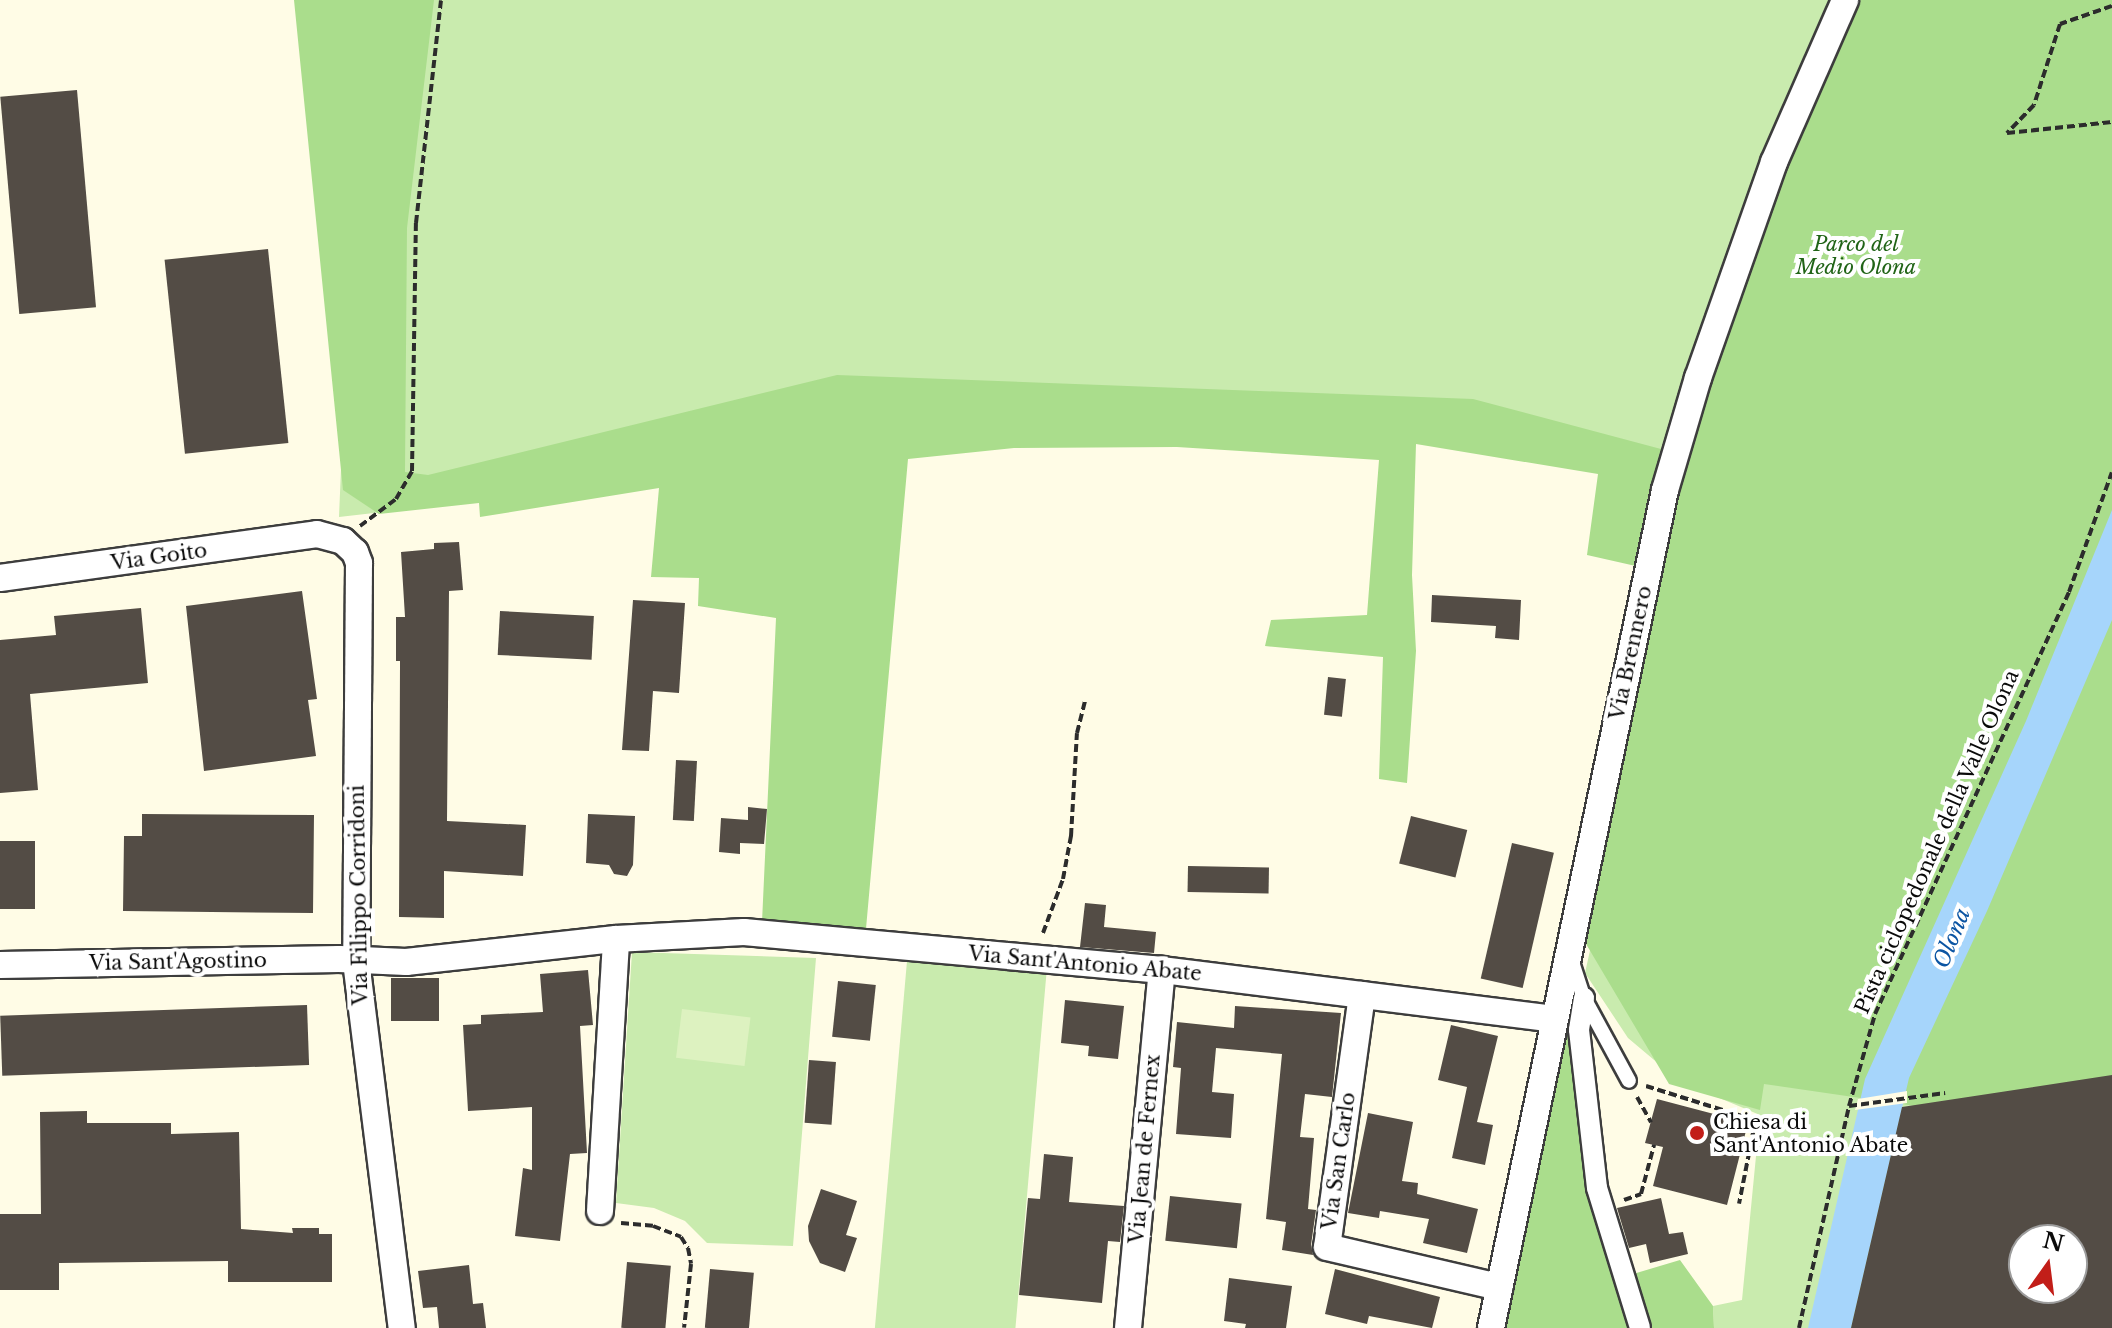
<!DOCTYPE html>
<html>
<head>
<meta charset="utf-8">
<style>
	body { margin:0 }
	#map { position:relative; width:2112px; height:1328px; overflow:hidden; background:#fffce6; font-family:"Libre Baskerville",serif }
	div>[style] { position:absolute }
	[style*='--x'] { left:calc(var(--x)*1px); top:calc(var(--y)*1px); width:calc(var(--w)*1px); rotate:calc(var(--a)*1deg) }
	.green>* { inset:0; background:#c9ebae; transform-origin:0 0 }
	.forest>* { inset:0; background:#aadd8c }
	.pitch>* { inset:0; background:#ddf2c0; transform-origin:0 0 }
	.water>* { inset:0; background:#a6d5fb }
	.pier>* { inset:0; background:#fffce6 }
	.building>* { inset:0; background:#534c45; transform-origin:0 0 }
	.path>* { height:4px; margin-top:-2px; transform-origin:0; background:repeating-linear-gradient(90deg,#2c2c2c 0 8px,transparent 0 12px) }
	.roads { filter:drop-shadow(2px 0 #3d3d3d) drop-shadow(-2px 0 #3d3d3d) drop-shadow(0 2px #3d3d3d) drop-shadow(0 -2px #3d3d3d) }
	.service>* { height:14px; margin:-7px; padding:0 7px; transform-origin:7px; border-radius:7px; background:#fff }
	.pedestrian>* { height:20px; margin:-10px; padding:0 10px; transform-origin:10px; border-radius:10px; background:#fff }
	.minor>* { height:26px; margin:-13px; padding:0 13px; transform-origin:13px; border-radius:13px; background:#fff }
	.dots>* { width:22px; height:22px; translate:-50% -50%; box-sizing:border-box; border:4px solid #fff; border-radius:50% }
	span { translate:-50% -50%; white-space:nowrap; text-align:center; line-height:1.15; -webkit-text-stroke:8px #fff; paint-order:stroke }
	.park-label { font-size:20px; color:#216417; font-style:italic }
	.street-label { font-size:20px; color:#0a0a0a }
	.poi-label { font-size:20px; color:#0a0a0a }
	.left { translate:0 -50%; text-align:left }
	.water-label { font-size:22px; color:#0c55a3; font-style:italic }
	.north { position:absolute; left:2008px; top:1224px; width:80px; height:80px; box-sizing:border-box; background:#fff; border:2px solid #9d9d9d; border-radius:50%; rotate:14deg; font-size:22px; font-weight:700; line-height:32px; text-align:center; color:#0a0a0a }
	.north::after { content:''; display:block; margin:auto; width:28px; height:36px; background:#c21e19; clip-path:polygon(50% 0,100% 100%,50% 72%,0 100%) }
</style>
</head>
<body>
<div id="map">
	<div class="green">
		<i style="clip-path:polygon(evenodd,334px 0,2112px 0,2112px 1328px,1714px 1328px,1713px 1306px,1742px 1300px,1760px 1115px,1679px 1081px,1628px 1038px,1585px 973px,1699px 459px,1142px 425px,339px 517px,350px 253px,334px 0,2024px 1240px,2072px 1240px,2072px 1288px,2024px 1288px,2024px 1240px)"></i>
		<i style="clip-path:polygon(632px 952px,816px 958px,793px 1246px,707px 1243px,685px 1221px,654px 1208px,616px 1203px)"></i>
		<i style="left:907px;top:961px;width:140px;height:369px;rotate:5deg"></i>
	</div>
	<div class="forest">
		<i style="clip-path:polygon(294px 0,434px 0,407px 228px,405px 472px,428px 475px,837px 375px,1473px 399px,1676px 453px,1848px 0,2112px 0,2112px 1077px,1922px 1107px,1764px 1084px,1760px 1110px,1669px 1084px,1576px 927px,1649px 569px,1587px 555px,1598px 474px,1416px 444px,1412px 575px,1416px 651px,1407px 783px,1379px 779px,1383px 657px,1265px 646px,1271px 620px,1367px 615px,1379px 460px,1177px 447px,1014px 448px,908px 459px,865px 940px,762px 922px,776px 618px,698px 606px,699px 578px,651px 577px,659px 488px,480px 517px,479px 503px,379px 514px,343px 490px)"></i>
		<i style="clip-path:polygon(1568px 952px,1590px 1118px,1623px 1277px,1680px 1260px,1713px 1306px,1714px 1328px,1492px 1328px)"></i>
	</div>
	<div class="pitch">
		<i style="left:682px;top:1009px;width:69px;height:49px;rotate:7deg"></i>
	</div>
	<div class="water">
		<i style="clip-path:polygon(2112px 510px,2112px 620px,1987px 911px,1909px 1078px,1851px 1328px,1808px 1328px,1865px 1079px,2026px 721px)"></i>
	</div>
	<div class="pier">
		<i style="clip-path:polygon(1907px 1091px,1907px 1103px,1855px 1110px,1858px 1099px)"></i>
	</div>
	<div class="building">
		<i style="left:77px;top:90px;width:218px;height:77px;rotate:85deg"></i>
		<i style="left:268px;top:249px;width:195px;height:104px;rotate:84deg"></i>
		<i style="clip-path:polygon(459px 542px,463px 590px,449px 591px,447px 821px,526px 825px,523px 876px,444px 871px,444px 918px,399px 917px,400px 661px,396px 661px,396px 617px,405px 617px,401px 552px,434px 549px,434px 543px)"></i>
		<i style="clip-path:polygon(302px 591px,317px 699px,308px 700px,316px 756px,204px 771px,186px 606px)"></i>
		<i style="clip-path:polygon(1432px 595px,1521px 600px,1519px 640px,1495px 638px,1496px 626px,1431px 622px)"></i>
		<i style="clip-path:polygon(633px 600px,685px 603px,679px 693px,653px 691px,649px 751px,622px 750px)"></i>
		<i style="clip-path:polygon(141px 608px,148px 683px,30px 694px,38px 790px,0 793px,0 640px,56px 635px,54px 616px)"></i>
		<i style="left:500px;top:611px;width:94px;height:44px;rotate:3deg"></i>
		<i style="left:1328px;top:677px;width:18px;height:38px;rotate:6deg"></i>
		<i style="left:676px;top:760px;width:21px;height:60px;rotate:3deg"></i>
		<i style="clip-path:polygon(748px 807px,767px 809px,764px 844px,740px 843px,740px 854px,719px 852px,721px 818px,748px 820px)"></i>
		<i style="clip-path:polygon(142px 814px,314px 815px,313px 913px,123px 911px,124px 836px,142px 836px)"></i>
		<i style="clip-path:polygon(588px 814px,635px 816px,633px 865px,627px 876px,614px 874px,609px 865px,586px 863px)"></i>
		<i style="left:1411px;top:816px;width:58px;height:49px;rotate:14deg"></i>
		<i style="left:35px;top:841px;width:68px;height:35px;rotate:90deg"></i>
		<i style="left:1512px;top:843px;width:43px;height:139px;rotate:13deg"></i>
		<i style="left:1188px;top:866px;width:81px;height:26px;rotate:1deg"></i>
		<i style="clip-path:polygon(1085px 903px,1106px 905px,1104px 927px,1156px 932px,1154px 953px,1080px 947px)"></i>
		<i style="clip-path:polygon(588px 970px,593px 1025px,580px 1026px,587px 1153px,570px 1154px,560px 1241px,515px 1236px,523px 1168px,532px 1170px,532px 1107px,468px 1111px,463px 1025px,481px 1024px,481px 1015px,543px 1012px,540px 974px)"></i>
		<i style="left:391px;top:978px;width:48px;height:43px"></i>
		<i style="left:838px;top:981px;width:38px;height:56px;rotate:6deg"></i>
		<i style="clip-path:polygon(1065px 1000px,1124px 1006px,1118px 1059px,1088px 1056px,1089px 1046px,1061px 1043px)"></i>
		<i style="left:307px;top:1005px;width:60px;height:307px;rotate:88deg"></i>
		<i style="clip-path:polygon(1235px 1006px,1341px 1013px,1332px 1097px,1305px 1094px,1300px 1137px,1314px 1138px,1308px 1209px,1316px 1210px,1311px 1245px,1313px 1255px,1282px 1250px,1286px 1222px,1266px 1219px,1282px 1054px,1216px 1048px,1212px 1092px,1234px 1094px,1231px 1138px,1176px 1134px,1181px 1068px,1173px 1067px,1177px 1022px,1234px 1028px)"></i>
		<i style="clip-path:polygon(1451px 1025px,1498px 1036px,1477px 1122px,1493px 1125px,1485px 1165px,1452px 1158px,1467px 1087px,1438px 1080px)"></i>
		<i style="left:809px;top:1060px;width:27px;height:63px;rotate:4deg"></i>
		<i style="clip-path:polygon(evenodd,2112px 1075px,2112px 1328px,1851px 1328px,1902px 1107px,2112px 1075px,2024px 1240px,2072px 1240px,2072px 1288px,2024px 1288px,2024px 1240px)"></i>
		<i style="clip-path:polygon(1657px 1099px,1748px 1123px,1727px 1205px,1653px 1186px,1663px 1147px,1645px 1143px)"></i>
		<i style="clip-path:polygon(87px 1111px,87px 1123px,171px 1123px,171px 1134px,239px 1132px,241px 1229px,293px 1233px,292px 1228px,319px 1228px,319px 1234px,332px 1234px,332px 1282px,228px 1282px,228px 1261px,59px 1263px,59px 1290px,0 1290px,0 1214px,41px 1214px,40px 1112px)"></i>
		<i style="clip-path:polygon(1368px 1113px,1413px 1122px,1402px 1181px,1418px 1183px,1417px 1194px,1478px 1209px,1467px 1253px,1423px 1243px,1429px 1219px,1380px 1211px,1379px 1218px,1348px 1213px)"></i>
		<i style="clip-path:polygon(1044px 1154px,1073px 1157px,1069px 1202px,1124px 1206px,1120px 1242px,1108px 1241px,1102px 1303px,1019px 1295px,1028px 1198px,1040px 1199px)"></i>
		<i style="clip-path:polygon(821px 1189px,857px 1201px,846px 1235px,857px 1238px,845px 1272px,820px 1263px,809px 1241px,808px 1226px)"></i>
		<i style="left:1170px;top:1196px;width:72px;height:45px;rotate:6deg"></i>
		<i style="clip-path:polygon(1661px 1198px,1669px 1234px,1683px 1232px,1688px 1254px,1650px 1263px,1646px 1244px,1629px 1248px,1617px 1208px)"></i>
		<i style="left:627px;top:1262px;width:44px;height:66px;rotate:5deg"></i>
		<i style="clip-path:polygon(469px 1265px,473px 1304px,483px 1303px,486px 1328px,439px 1328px,437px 1307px,423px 1308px,418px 1271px)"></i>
		<i style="left:710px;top:1269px;width:44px;height:59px;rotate:5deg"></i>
		<i style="clip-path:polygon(1335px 1269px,1440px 1297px,1432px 1328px,1369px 1316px,1367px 1324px,1325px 1314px)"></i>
		<i style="clip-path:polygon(1229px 1278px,1292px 1286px,1286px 1328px,1245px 1328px,1246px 1324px,1224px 1321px)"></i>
	</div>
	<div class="path">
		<i style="--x:2112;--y:6;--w:55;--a:160.9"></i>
		<i style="--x:2060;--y:24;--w:85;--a:107.8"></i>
		<i style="--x:2034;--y:105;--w:39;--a:134"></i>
		<i style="--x:2007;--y:133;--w:106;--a:-6"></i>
		<i style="--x:360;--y:526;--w:45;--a:-36.9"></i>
		<i style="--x:396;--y:499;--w:32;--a:-60"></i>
		<i style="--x:412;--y:471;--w:248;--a:-89.1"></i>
		<i style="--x:416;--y:223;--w:224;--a:-83.6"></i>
		<i style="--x:1043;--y:933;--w:58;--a:-69.7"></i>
		<i style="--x:1063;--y:879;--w:44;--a:-79.5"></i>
		<i style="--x:1071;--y:836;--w:103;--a:-86.7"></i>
		<i style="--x:1077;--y:733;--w:33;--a:-76"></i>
		<i style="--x:1646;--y:1086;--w:107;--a:17.4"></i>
		<i style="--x:1748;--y:1118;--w:12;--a:59"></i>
		<i style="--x:1754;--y:1128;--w:77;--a:101.2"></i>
		<i style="--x:1637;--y:1097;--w:29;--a:61"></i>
		<i style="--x:1849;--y:1106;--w:97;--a:-7.7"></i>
		<i style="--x:1624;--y:1200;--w:18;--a:-19"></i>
		<i style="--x:1641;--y:1194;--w:51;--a:-75.1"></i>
		<i style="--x:621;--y:1223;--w:32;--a:5"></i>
		<i style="--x:653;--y:1226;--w:30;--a:21"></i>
		<i style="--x:681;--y:1237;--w:13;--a:58"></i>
		<i style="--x:688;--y:1248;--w:16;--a:79"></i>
		<i style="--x:691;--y:1264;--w:64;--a:96.2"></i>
		<i style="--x:1799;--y:1328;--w:228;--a:-77.3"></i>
		<i style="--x:1849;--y:1106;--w:96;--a:-74.2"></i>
		<i style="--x:1875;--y:1014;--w:464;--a:-65.3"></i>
		<i style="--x:2069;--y:592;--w:127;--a:-70.3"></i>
	</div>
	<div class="roads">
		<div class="service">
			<i style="--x:1572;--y:962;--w:38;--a:72"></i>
			<i style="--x:1584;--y:998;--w:94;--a:61.5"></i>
		</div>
		<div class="pedestrian">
			<i style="--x:1584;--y:998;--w:32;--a:99"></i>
			<i style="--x:1579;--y:1030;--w:159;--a:83.5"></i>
			<i style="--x:1597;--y:1188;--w:146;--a:72.9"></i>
		</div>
		<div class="minor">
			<i style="--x:0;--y:578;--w:320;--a:-7.9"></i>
			<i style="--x:317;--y:534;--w:27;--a:15"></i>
			<i style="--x:343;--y:541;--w:16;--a:43"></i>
			<i style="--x:355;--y:552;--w:12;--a:70"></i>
			<i style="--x:359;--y:563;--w:398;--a:90.4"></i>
			<i style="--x:356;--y:961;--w:370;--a:82.9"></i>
			<i style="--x:0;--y:965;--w:339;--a:-1"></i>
			<i style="--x:339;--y:959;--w:67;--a:2.6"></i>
			<i style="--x:406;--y:962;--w:211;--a:-6.3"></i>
			<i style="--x:616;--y:939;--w:128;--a:-3.1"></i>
			<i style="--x:744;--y:932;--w:420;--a:5.2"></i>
			<i style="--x:1162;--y:970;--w:394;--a:7.1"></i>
			<i style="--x:1362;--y:995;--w:254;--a:97.9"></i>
			<i style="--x:1327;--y:1247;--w:177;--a:13.1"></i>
			<i style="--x:600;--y:1211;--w:272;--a:-86.6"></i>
			<i style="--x:1128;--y:1328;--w:360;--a:-84.6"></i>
			<i style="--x:1491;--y:1328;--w:856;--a:-78.27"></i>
			<i style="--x:1665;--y:490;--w:117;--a:-73.6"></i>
			<i style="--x:1698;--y:378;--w:229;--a:-70.6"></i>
			<i style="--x:1774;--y:162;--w:177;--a:-66.3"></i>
		</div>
	</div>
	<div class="dots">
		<i style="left:1697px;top:1133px;background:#c21e19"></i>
	</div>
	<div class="park-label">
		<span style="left:1856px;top:256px">Parco del<br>Medio Olona</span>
	</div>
	<div class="street-label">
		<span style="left:159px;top:557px;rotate:-8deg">Via Goito</span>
		<span style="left:1631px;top:653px;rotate:-78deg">Via Brennero</span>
		<span style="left:1937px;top:842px;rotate:-66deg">Pista ciclopedonale della Valle Olona</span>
		<span style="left:359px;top:895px;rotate:-91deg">Via Filippo Corridoni</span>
		<span style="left:178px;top:962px;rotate:-1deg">Via Sant'Agostino</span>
		<span style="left:1085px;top:964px;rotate:5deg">Via Sant'Antonio Abate</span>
		<span style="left:1145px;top:1149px;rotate:-85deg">Via Jean de Fernex</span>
		<span style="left:1339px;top:1161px;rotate:-82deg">Via San Carlo</span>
	</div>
	<div class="poi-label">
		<span class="left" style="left:1713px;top:1134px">Chiesa di<br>Sant'Antonio Abate</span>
	</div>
	<div class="water-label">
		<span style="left:1952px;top:938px;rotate:-68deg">Olona</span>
	</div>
	<div class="north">N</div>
</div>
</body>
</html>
